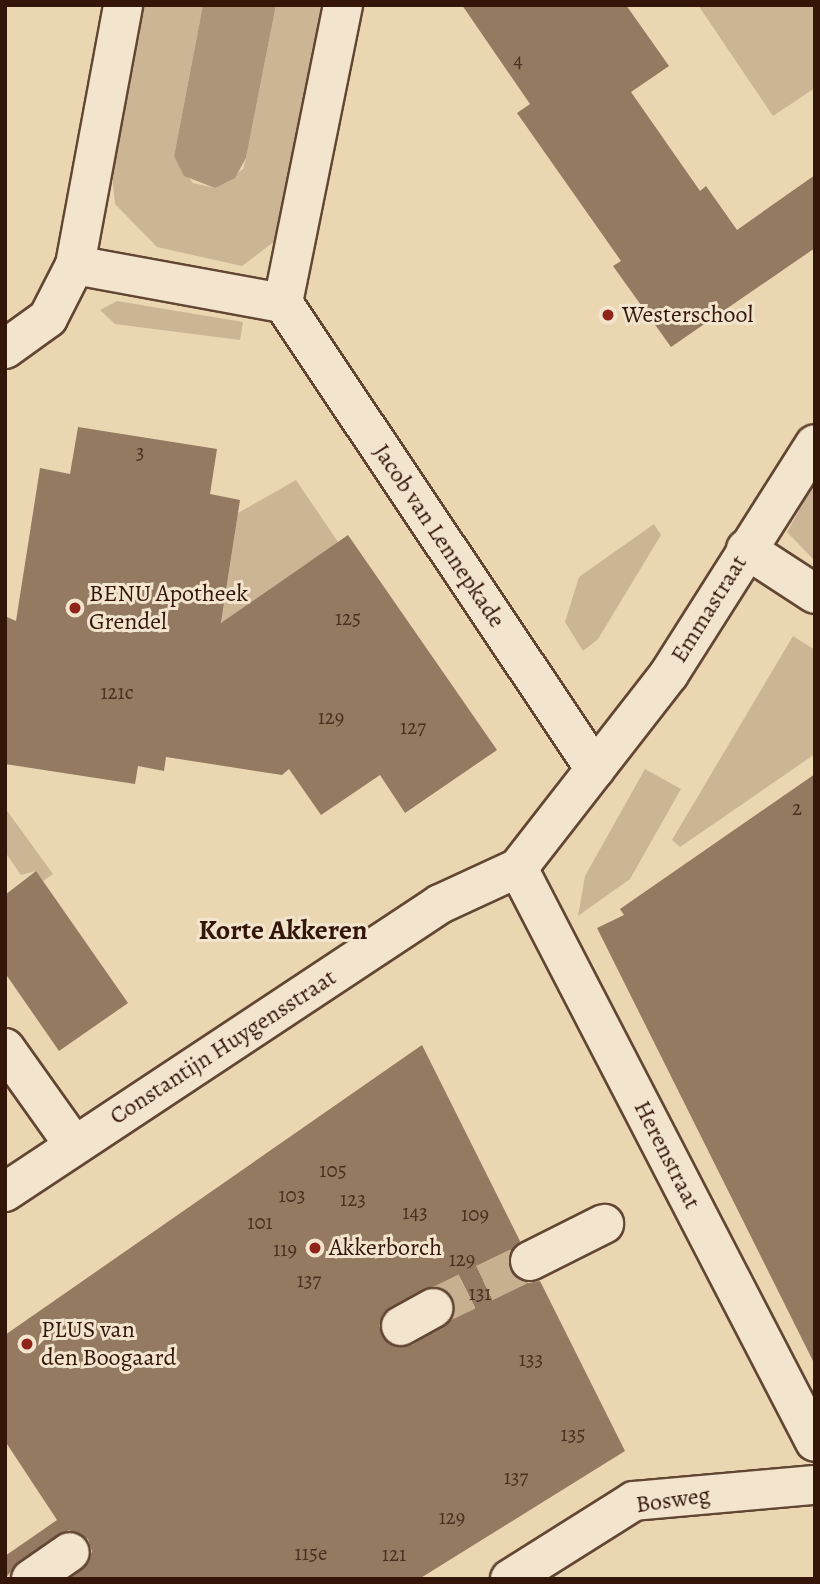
<!DOCTYPE html>
<html>
<head>
<meta charset="utf-8">
<style>
	body { margin:0 }
	#map { position:relative; width:820px; height:1584px; overflow:hidden; background:#ebd6b2; font-family:Alegreya,serif }
	div>[style] { position:absolute }
	[style*='--x'] { left:calc(var(--x)*1px); top:calc(var(--y)*1px); width:calc(var(--w)*1px); rotate:calc(var(--a)*1deg) }
	.green>* { inset:0; background:#ccb595 }
	.water>* { inset:0; background:#ad9579 }
	.building>* { inset:0; background:#937a61 }
	.minor-tunnel>* { height:38px; margin-top:-19px; transform-origin:0; background:repeating-linear-gradient(90deg,#c6b090 0 38px,transparent 0 57px) }
	.roads { filter:drop-shadow(2px 0 #624633) drop-shadow(-2px 0 #624633) drop-shadow(0 2px #624633) drop-shadow(0 -2px #624633) }
	.minor>* { height:38px; margin:-19px; padding:0 19px; transform-origin:19px; border-radius:19px; background:#f2e4cd }
	.dots>* { width:19px; height:19px; translate:-50% -50%; box-sizing:border-box; border:4px solid #f2e4cd; border-radius:50% }
	span { translate:-50% -50%; white-space:nowrap; text-align:center; line-height:1.15; -webkit-text-stroke:6px #f2e4cd; paint-order:stroke }
	.number-label { font-size:21px; color:#4c2f1f }
	.number-label span { -webkit-text-stroke-width:0 }
	.poi-label { font-size:24px; color:#341609 }
	.left { translate:0 -50%; text-align:left }
	.street-label { font-size:24px; color:#341609 }
	.quarter-label { font-size:28px; color:#341609; font-weight:700 }
	.frame { position:absolute; inset:0; border:7px solid #341609; pointer-events:none }
</style>
</head>
<body>
<div id="map">
	<div class="green">
		<i style="clip-path:polygon(144px 5px,203px 5px,174px 156px,193px 183px,215px 188px,243px 169px,246px 158px,276px 5px,322px 5px,275px 241px,242px 266px,157px 247px,115px 204px,112px 175px)"></i>
		<i style="clip-path:polygon(698px 5px,815px 5px,815px 88px,773px 116px)"></i>
		<i style="clip-path:polygon(117px 301px,243px 322px,240px 340px,115px 324px,100px 310px)"></i>
		<i style="clip-path:polygon(296px 480px,338px 542px,220px 632px,238px 513px)"></i>
		<i style="clip-path:polygon(815px 482px,815px 561px,787px 532px)"></i>
		<i style="clip-path:polygon(654px 524px,661px 535px,598px 639px,583px 651px,565px 622px,579px 577px)"></i>
		<i style="clip-path:polygon(793px 636px,815px 650px,815px 754px,680px 847px,672px 840px)"></i>
		<i style="clip-path:polygon(645px 769px,681px 789px,630px 879px,578px 916px,585px 876px)"></i>
		<i style="clip-path:polygon(5px 808px,53px 874px,43px 881px,36px 871px,21px 875px,5px 852px)"></i>
	</div>
	<div class="water">
		<i style="clip-path:polygon(203px 5px,276px 5px,246px 158px,235px 178px,215px 188px,184px 176px,174px 156px)"></i>
	</div>
	<div class="building">
		<i style="clip-path:polygon(462px 5px,626px 5px,669px 66px,631px 92px,700px 191px,706px 186px,737px 230px,815px 175px,815px 248px,671px 347px,613px 266px,621px 261px,517px 113px,530px 104px)"></i>
		<i style="clip-path:polygon(78px 427px,217px 449px,210px 494px,240px 500px,221px 623px,348px 535px,497px 750px,405px 813px,380px 775px,321px 815px,289px 769px,282px 775px,166px 757px,164px 771px,138px 766px,135px 784px,5px 764px,5px 616px,16px 621px,40px 468px,70px 474px)"></i>
		<i style="clip-path:polygon(815px 774px,815px 1365px,597px 928px,624px 915px,620px 909px)"></i>
		<i style="clip-path:polygon(36px 871px,128px 1003px,59px 1051px,5px 973px,5px 895px)"></i>
		<i style="clip-path:polygon(evenodd,422px 1045px,520px 1241px,508px 1259px,511px 1271px,528px 1283px,540px 1281px,625px 1451px,419px 1579px,70px 1579px,89px 1562px,92px 1551px,88px 1539px,69px 1530px,19px 1561px,5px 1579px,5px 1556px,57px 1520px,5px 1441px,5px 1335px,422px 1045px,434px 1286px,452px 1298px,451px 1320px,412px 1345px,389px 1344px,379px 1326px,383px 1314px,434px 1286px)"></i>
	</div>
	<div class="minor-tunnel">
		<i style="--x:433;--y:1308;--w:108;--a:-25.9"></i>
	</div>
	<div class="roads">
		<div class="minor">
			<i style="--x:343;--y:5;--w:304;--a:101.4"></i>
			<i style="--x:283;--y:303;--w:561;--a:56.2"></i>
			<i style="--x:75;--y:265;--w:211;--a:10.4"></i>
			<i style="--x:5;--y:349;--w:53;--a:-35.8"></i>
			<i style="--x:48;--y:318;--w:59;--a:-63"></i>
			<i style="--x:75;--y:265;--w:264;--a:-79.5"></i>
			<i style="--x:746;--y:549;--w:82;--a:33.1"></i>
			<i style="--x:518;--y:868;--w:646;--a:62.64"></i>
			<i style="--x:5;--y:1048;--w:119;--a:54.6"></i>
			<i style="--x:5;--y:1192;--w:522;--a:-33.51"></i>
			<i style="--x:440;--y:904;--w:86;--a:-24.8"></i>
			<i style="--x:518;--y:868;--w:246;--a:-52.1"></i>
			<i style="--x:669;--y:674;--w:272;--a:-57.6"></i>
			<i style="--x:530;--y:1261;--w:83;--a:-26.6"></i>
			<i style="--x:401;--y:1326;--w:37;--a:-29"></i>
			<i style="--x:31;--y:1579;--w:47;--a:-34.7"></i>
			<i style="--x:510;--y:1579;--w:146;--a:-32.2"></i>
			<i style="--x:634;--y:1501;--w:182;--a:-5.1"></i>
		</div>
	</div>
	<div class="dots">
		<i style="left:608px;top:315px;background:#8f2418"></i>
		<i style="left:75px;top:608px;background:#8f2418"></i>
		<i style="left:315px;top:1248px;background:#8f2418"></i>
		<i style="left:27px;top:1344px;background:#8f2418"></i>
	</div>
	<div class="number-label">
		<span style="left:518px;top:60px">4</span>
		<span style="left:140px;top:452px">3</span>
		<span style="left:348px;top:618px">125</span>
		<span style="left:117px;top:692px">121c</span>
		<span style="left:331px;top:717px">129</span>
		<span style="left:413px;top:727px">127</span>
		<span style="left:797px;top:808px">2</span>
		<span style="left:333px;top:1170px">105</span>
		<span style="left:292px;top:1195px">103</span>
		<span style="left:353px;top:1199px">123</span>
		<span style="left:415px;top:1212px">143</span>
		<span style="left:475px;top:1214px">109</span>
		<span style="left:260px;top:1222px">101</span>
		<span style="left:285px;top:1249px">119</span>
		<span style="left:462px;top:1259px">129</span>
		<span style="left:309px;top:1280px">137</span>
		<span style="left:480px;top:1293px">131</span>
		<span style="left:531px;top:1359px">133</span>
		<span style="left:573px;top:1434px">135</span>
		<span style="left:516px;top:1477px">137</span>
		<span style="left:452px;top:1517px">129</span>
		<span style="left:311px;top:1553px">115e</span>
		<span style="left:394px;top:1554px">121</span>
	</div>
	<div class="poi-label">
		<span class="left" style="left:622px;top:315px">Westerschool</span>
		<span class="left" style="left:89px;top:608px">BENU Apotheek<br>Grendel</span>
		<span class="left" style="left:329px;top:1248px">Akkerborch</span>
		<span class="left" style="left:41px;top:1344px">PLUS van<br>den Boogaard</span>
	</div>
	<div class="street-label">
		<span style="left:439px;top:536px;rotate:56deg">Jacob van Lennepkade</span>
		<span style="left:709px;top:609px;rotate:-58deg">Emmastraat</span>
		<span style="left:223px;top:1047px;rotate:-33deg">Constantijn Huygensstraat</span>
		<span style="left:667px;top:1155px;rotate:63deg">Herenstraat</span>
		<span style="left:673px;top:1500px;rotate:-8deg">Bosweg</span>
	</div>
	<div class="quarter-label">
		<span style="left:283px;top:930px">Korte Akkeren</span>
	</div>
	<div class="frame"></div>
</div>
</body>
</html>
